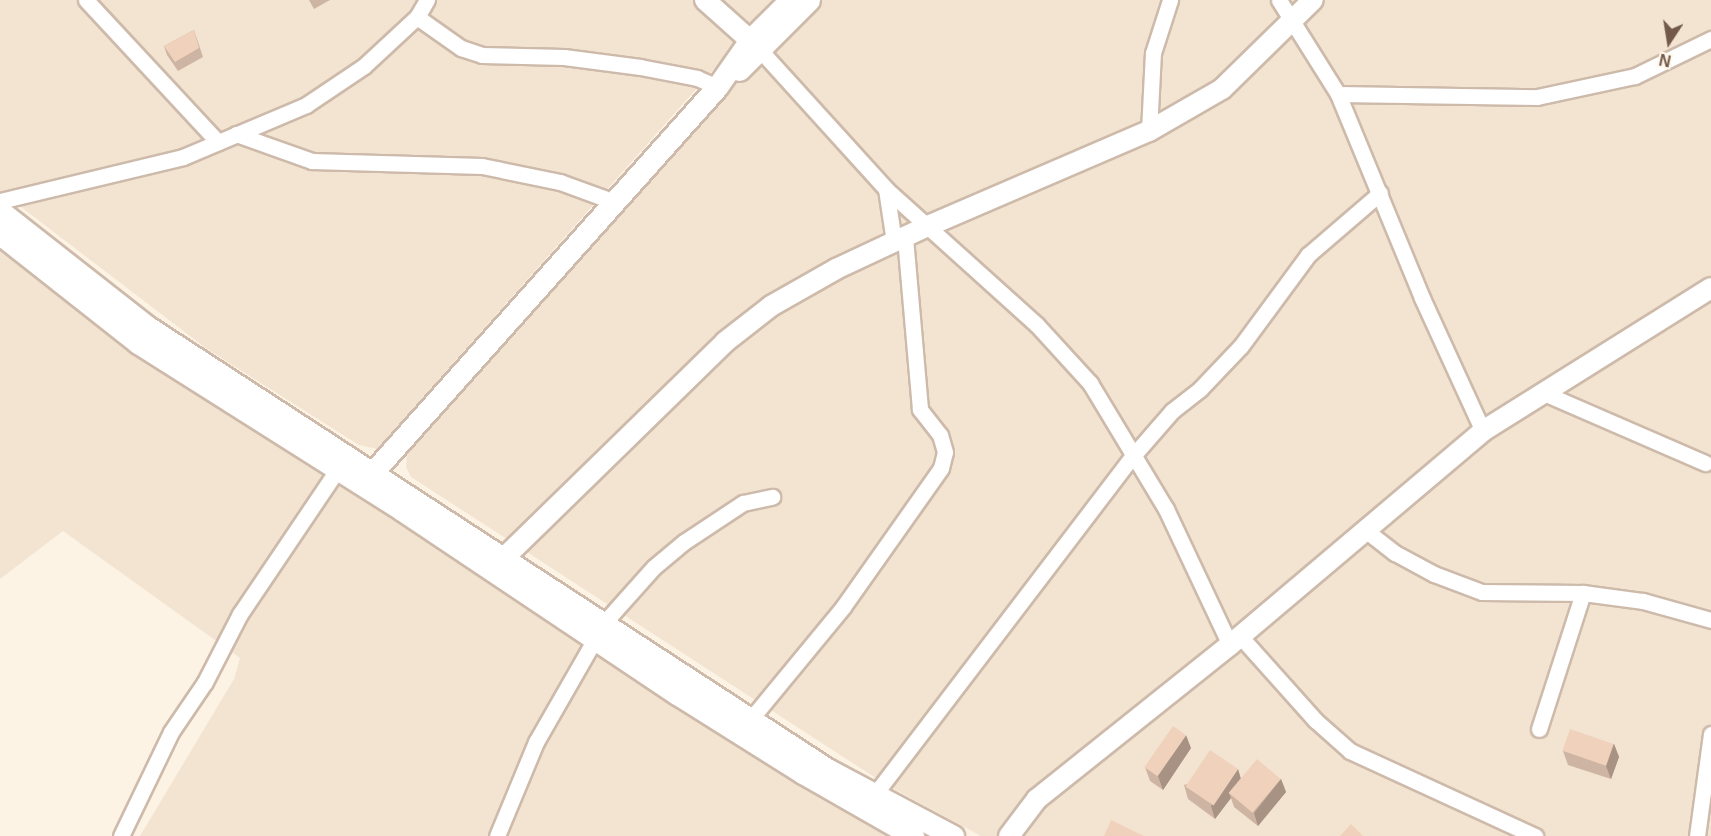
<!DOCTYPE html>
<html>
<head>
<meta charset="utf-8">
<style>
	body { margin:0 }
	#map { position:relative; width:1711px; height:836px; overflow:hidden; background:#fcf3e4; font-family:Helvetica,sans-serif }
	div>[style] { position:absolute }
	[style*='--x'] { left:calc(var(--x)*1px); top:calc(var(--y)*1px); width:calc(var(--w)*1px); rotate:calc(var(--a)*1deg) }
	.residential>* { inset:0; background:#f3e4d2 }
	.roads { filter:drop-shadow(2px 0 #cdbaaa) drop-shadow(-2px 0 #cdbaaa) drop-shadow(0 2px #cdbaaa) drop-shadow(0 -2px #cdbaaa) }
	.minor>* { height:15px; margin:-7.5px; padding:0 7.5px; transform-origin:7.5px; border-radius:7.5px; background:#fff }
	.tertiary>* { height:20px; margin:-10px; padding:0 10px; transform-origin:10px; border-radius:10px; background:#fff }
	.secondary>* { height:21px; margin:-10.5px; padding:0 10.5px; transform-origin:10.5px; border-radius:10.5px; background:#fff }
	.wall>* { inset:0; background:#ceb4a2 }
	.shaded-wall>* { inset:0; background:#a89284 }
	.building>* { inset:0; background:#f0d1bc; transform-origin:0 0 }
	span { translate:-50% -50%; white-space:nowrap; text-align:center; line-height:1.15; -webkit-text-stroke:5px #fff7ea; paint-order:stroke }
	.north { position:absolute; left:1639px; top:12px; width:60px; height:60px; -webkit-text-stroke:4px #fff7ea; paint-order:stroke; rotate:192deg; font-size:16px; font-weight:700; line-height:24px; text-align:center; color:#73594a }
	.north::after { content:''; display:block; margin:auto; width:21px; height:27px; background:#73594a; clip-path:polygon(50% 0,100% 100%,50% 72%,0 100%) }
</style>
</head>
<body>
<div id="map">
	<div class="residential">
		<i style="clip-path:polygon(0 0,775px 0,377px 449px,359px 445px,207px 349px,0 191px)"></i>
		<i style="clip-path:polygon(809px 0,1711px 0,1711px 836px,981px 836px,885px 784px,411px 477px,406px 467px,407px 453px,685px 134px)"></i>
		<i style="clip-path:polygon(0 248px,124px 347px,171px 378px,523px 601px,766px 761px,892px 836px,140px 836px,234px 679px,240px 658px,63px 531px,0 579px)"></i>
	</div>
	<div class="roads">
		<div class="minor">
			<i style="--x:86;--y:0;--w:194;--a:47.1"></i>
			<i style="--x:1279;--y:0;--w:111;--a:57.9"></i>
			<i style="--x:1338;--y:94;--w:221;--a:67.6"></i>
			<i style="--x:1422;--y:298;--w:146;--a:65.4"></i>
			<i style="--x:417;--y:17;--w:54;--a:35.2"></i>
			<i style="--x:461;--y:48;--w:22;--a:18"></i>
			<i style="--x:482;--y:55;--w:82;--a:1.4"></i>
			<i style="--x:564;--y:57;--w:77;--a:7.5"></i>
			<i style="--x:640;--y:67;--w:58;--a:10.9"></i>
			<i style="--x:697;--y:78;--w:22;--a:24"></i>
			<i style="--x:761;--y:51;--w:186;--a:47.8"></i>
			<i style="--x:886;--y:189;--w:203;--a:42"></i>
			<i style="--x:1037;--y:325;--w:79;--a:47.6"></i>
			<i style="--x:1090;--y:383;--w:147;--a:58.9"></i>
			<i style="--x:1166;--y:509;--w:150;--a:64.8"></i>
			<i style="--x:1338;--y:94;--w:199;--a:0.9"></i>
			<i style="--x:1537;--y:97;--w:100;--a:-12.1"></i>
			<i style="--x:1635;--y:76;--w:85;--a:-26"></i>
			<i style="--x:1149;--y:131;--w:78;--a:-87.1"></i>
			<i style="--x:1153;--y:53;--w:56;--a:-72.2"></i>
			<i style="--x:236;--y:134;--w:81;--a:19.6"></i>
			<i style="--x:312;--y:161;--w:170;--a:1.7"></i>
			<i style="--x:482;--y:166;--w:80;--a:11.6"></i>
			<i style="--x:560;--y:182;--w:55;--a:20.1"></i>
			<i style="--x:886;--y:189;--w:54;--a:81.4"></i>
			<i style="--x:0;--y:201;--w:188;--a:-13.5"></i>
			<i style="--x:183;--y:157;--w:134;--a:-22.9"></i>
			<i style="--x:306;--y:105;--w:70;--a:-33.9"></i>
			<i style="--x:364;--y:66;--w:72;--a:-42.8"></i>
			<i style="--x:417;--y:17;--w:20;--a:-60"></i>
			<i style="--x:1544;--y:393;--w:176;--a:23.5"></i>
			<i style="--x:1364;--y:529;--w:39;--a:38"></i>
			<i style="--x:1395;--y:553;--w:44;--a:28.3"></i>
			<i style="--x:1434;--y:574;--w:51;--a:20.6"></i>
			<i style="--x:1482;--y:592;--w:101;--a:0.6"></i>
			<i style="--x:1583;--y:593;--w:61;--a:7.6"></i>
			<i style="--x:1643;--y:601;--w:71;--a:15.6"></i>
			<i style="--x:603;--y:624;--w:76;--a:-48.2"></i>
			<i style="--x:654;--y:567;--w:39;--a:-40"></i>
			<i style="--x:684;--y:542;--w:71;--a:-33.5"></i>
			<i style="--x:743;--y:503;--w:30;--a:-12"></i>
			<i style="--x:1240;--y:636;--w:113;--a:48.2"></i>
			<i style="--x:1315;--y:720;--w:47;--a:41.5"></i>
			<i style="--x:1350;--y:751;--w:204;--a:24.7"></i>
			<i style="--x:750;--y:720;--w:146;--a:-50.5"></i>
			<i style="--x:843;--y:607;--w:170;--a:-54.8"></i>
			<i style="--x:941;--y:468;--w:16;--a:-76"></i>
			<i style="--x:945;--y:452;--w:18;--a:-106"></i>
			<i style="--x:940;--y:435;--w:33;--a:-128"></i>
			<i style="--x:920;--y:409;--w:174;--a:-95"></i>
			<i style="--x:1539;--y:729;--w:143;--a:-72.1"></i>
			<i style="--x:875;--y:794;--w:424;--a:-52.7"></i>
			<i style="--x:1132;--y:457;--w:61;--a:-49"></i>
			<i style="--x:1172;--y:411;--w:36;--a:-38"></i>
			<i style="--x:1200;--y:389;--w:59;--a:-46.4"></i>
			<i style="--x:1241;--y:346;--w:113;--a:-53.6"></i>
			<i style="--x:1308;--y:255;--w:95;--a:-40.7"></i>
			<i style="--x:121;--y:836;--w:115;--a:-64.3"></i>
			<i style="--x:171;--y:732;--w:60;--a:-55.8"></i>
			<i style="--x:205;--y:682;--w:76;--a:-62.8"></i>
			<i style="--x:240;--y:614;--w:174;--a:-56"></i>
			<i style="--x:497;--y:836;--w:102;--a:-67.5"></i>
			<i style="--x:536;--y:742;--w:119;--a:-60.2"></i>
			<i style="--x:1697;--y:836;--w:103;--a:-82.2"></i>
		</div>
		<div class="tertiary">
			<i style="--x:705;--y:0;--w:75;--a:41.8"></i>
			<i style="--x:504;--y:558;--w:309;--a:-44.3"></i>
			<i style="--x:725;--y:342;--w:58;--a:-38"></i>
			<i style="--x:771;--y:306;--w:75;--a:-29.6"></i>
			<i style="--x:836;--y:269;--w:102;--a:-25.1"></i>
			<i style="--x:928;--y:226;--w:241;--a:-23.3"></i>
			<i style="--x:1149;--y:131;--w:84;--a:-29.9"></i>
			<i style="--x:1222;--y:89;--w:127;--a:-44.4"></i>
			<i style="--x:1009;--y:836;--w:46;--a:-52.9"></i>
			<i style="--x:1037;--y:799;--w:247;--a:-38.6"></i>
			<i style="--x:1230;--y:645;--w:331;--a:-40.2"></i>
			<i style="--x:1483;--y:431;--w:269;--a:-32.1"></i>
		</div>
		<div class="secondary">
			<i style="--x:739;--y:70;--w:99;--a:-45"></i>
			<i style="--x:0;--y:211;--w:188;--a:38.1"></i>
			<i style="--x:148;--y:327;--w:810;--a:33.06"></i>
			<i style="--x:827;--y:769;--w:143;--a:28"></i>
			<i style="--x:0;--y:234;--w:176;--a:38.3"></i>
			<i style="--x:138;--y:343;--w:312;--a:32.3"></i>
			<i style="--x:402;--y:510;--w:331;--a:33.8"></i>
			<i style="--x:677;--y:694;--w:149;--a:32.1"></i>
			<i style="--x:803;--y:773;--w:127;--a:29.8"></i>
			<i style="--x:365;--y:481;--w:528;--a:-48.22"></i>
			<i style="--x:717;--y:87;--w:57;--a:-54.9"></i>
			<i style="--x:750;--y:40;--w:57;--a:-45"></i>
		</div>
	</div>
	<div class="wall">
		<i style="clip-path:polygon(309px 0,330px 0,314px 9px)"></i>
		<i style="clip-path:polygon(194px 30px,203px 57px,178px 71px,167px 55px,164px 46px)"></i>
		<i style="clip-path:polygon(1614px 744px,1619px 757px,1611px 779px,1568px 765px,1563px 751px)"></i>
		<i style="clip-path:polygon(1191px 748px,1163px 790px,1150px 781px,1145px 767px)"></i>
		<i style="clip-path:polygon(1238px 769px,1241px 779px,1281px 779px,1286px 792px,1258px 826px,1234px 807px,1231px 798px,1215px 819px,1188px 799px,1184px 785px)"></i>
	</div>
	<div class="shaded-wall">
		<i style="clip-path:polygon(1186px 735px,1191px 748px,1163px 790px,1158px 776px)"></i>
		<i style="clip-path:polygon(1614px 744px,1619px 757px,1611px 779px,1606px 766px)"></i>
		<i style="clip-path:polygon(1238px 769px,1242px 783px,1229px 793px,1231px 798px,1215px 819px,1211px 806px)"></i>
		<i style="clip-path:polygon(1281px 779px,1286px 792px,1258px 826px,1254px 813px)"></i>
	</div>
	<div class="building">
		<i style="clip-path:polygon(194px 30px,199px 48px,175px 62px,164px 46px)"></i>
		<i style="left:1173px;top:726px;width:16px;height:50px;rotate:35deg"></i>
		<i style="left:1570px;top:729px;width:46px;height:23px;rotate:19deg"></i>
		<i style="left:1210px;top:750px;width:34px;height:44px;rotate:34deg"></i>
		<i style="left:1257px;top:759px;width:31px;height:44px;rotate:40deg"></i>
		<i style="clip-path:polygon(1111px 820px,1144px 836px,1104px 836px)"></i>
		<i style="clip-path:polygon(1351px 824px,1363px 836px,1340px 836px)"></i>
	</div>
	<div class="north">N</div>
</div>
</body>
</html>
